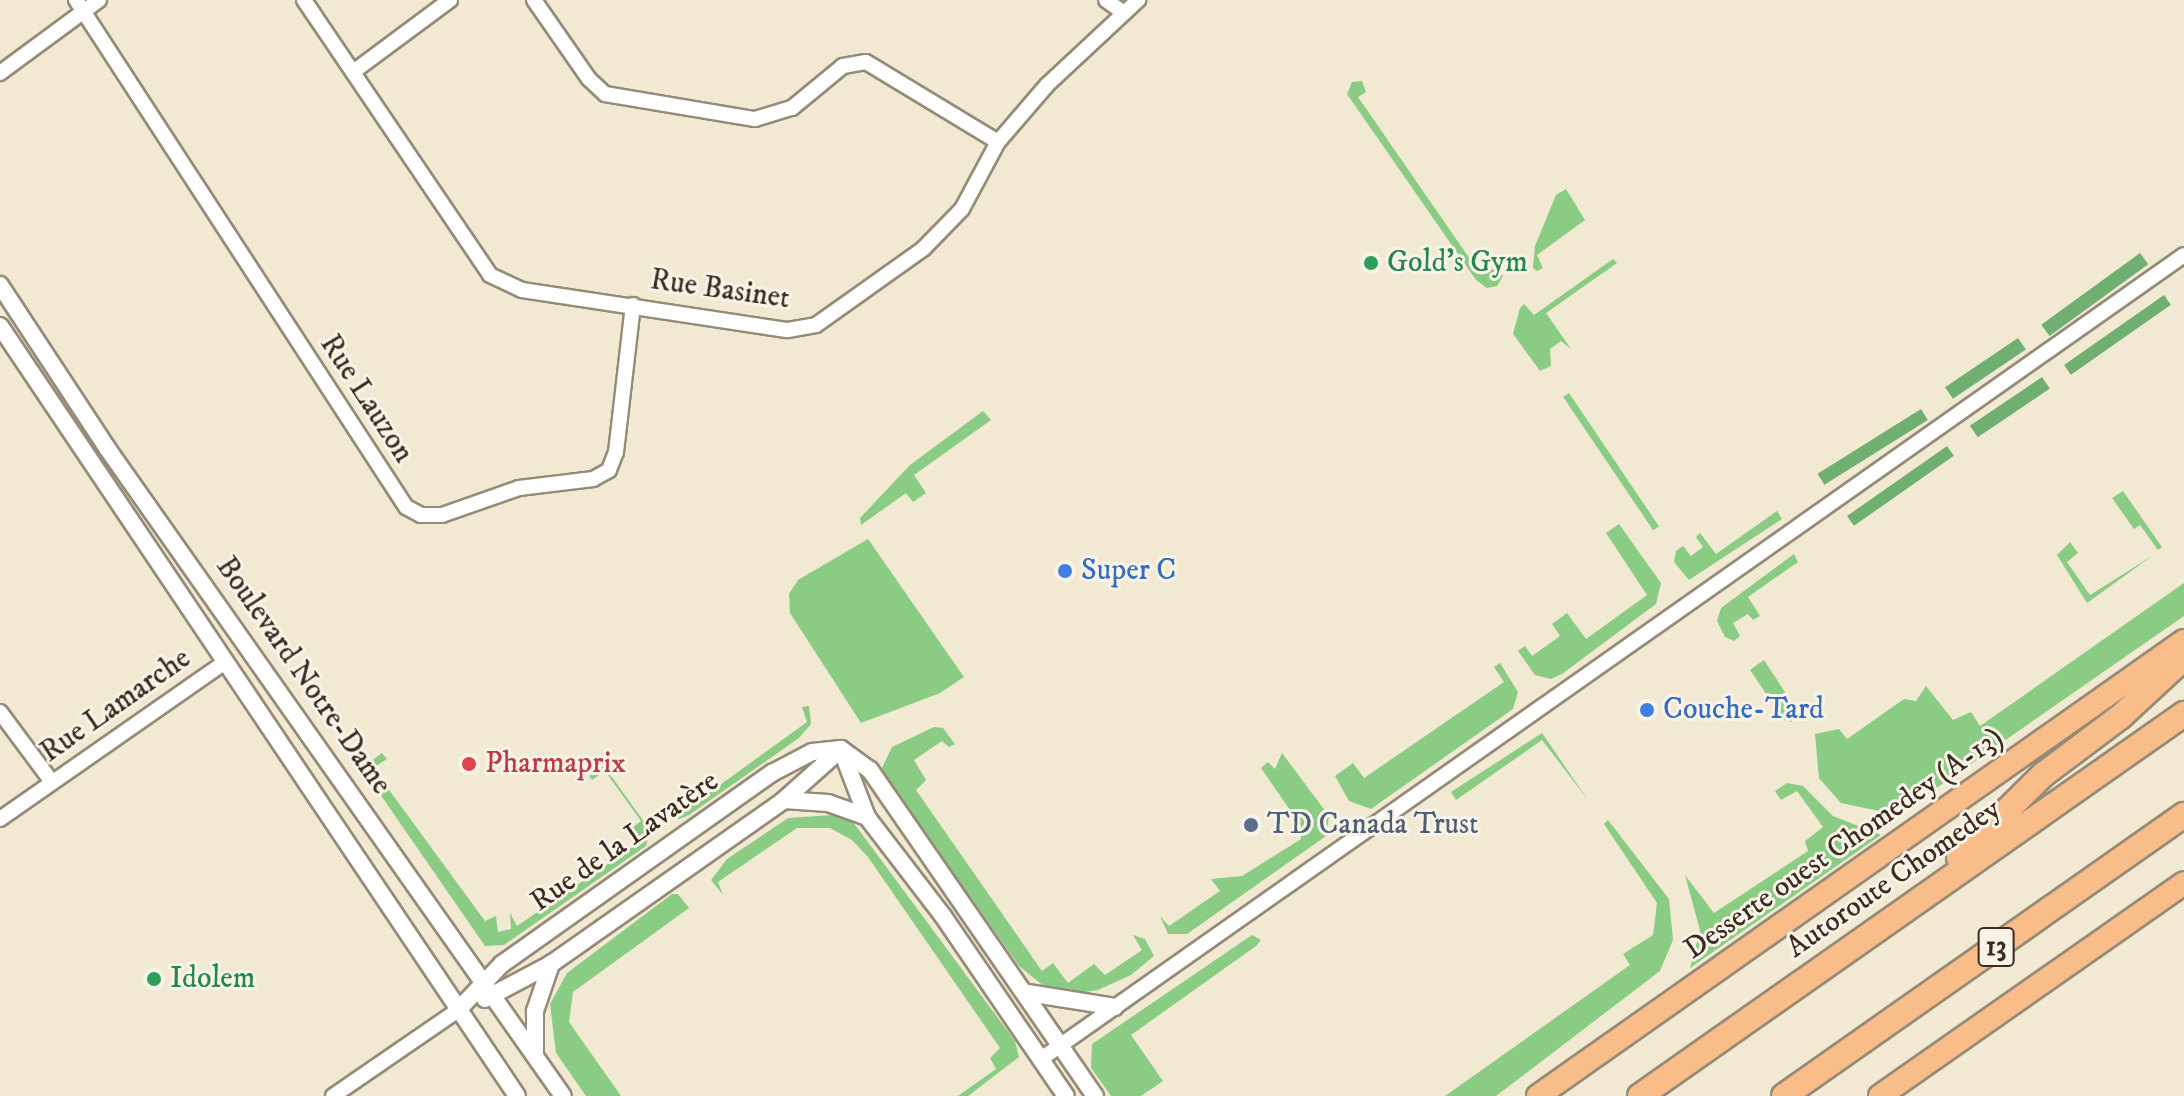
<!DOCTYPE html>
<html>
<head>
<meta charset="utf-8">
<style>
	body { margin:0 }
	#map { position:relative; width:2184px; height:1096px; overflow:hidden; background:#f1e9d2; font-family:"IM FELL DW Pica",serif }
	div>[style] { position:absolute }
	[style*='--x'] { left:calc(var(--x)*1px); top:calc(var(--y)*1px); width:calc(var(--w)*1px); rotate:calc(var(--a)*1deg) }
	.green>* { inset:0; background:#8acc84; transform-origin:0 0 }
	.forest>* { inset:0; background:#6fb072; transform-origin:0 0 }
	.roads { filter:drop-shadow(2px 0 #968a78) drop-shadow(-2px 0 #968a78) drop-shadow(0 2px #968a78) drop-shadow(0 -2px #968a78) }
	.minor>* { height:14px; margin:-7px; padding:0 7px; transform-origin:7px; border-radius:7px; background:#fff }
	.tertiary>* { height:16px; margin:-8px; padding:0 8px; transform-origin:8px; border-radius:8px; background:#fff }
	.primary>* { height:22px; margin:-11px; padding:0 11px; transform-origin:11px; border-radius:11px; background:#f8bd88 }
	.motorway>* { height:24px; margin:-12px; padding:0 12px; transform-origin:12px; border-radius:12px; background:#f8bd88 }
	.dots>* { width:22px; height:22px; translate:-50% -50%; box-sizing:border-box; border:4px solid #f7f3e8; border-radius:50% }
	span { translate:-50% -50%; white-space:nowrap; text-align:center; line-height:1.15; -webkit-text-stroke:6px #f7f3e8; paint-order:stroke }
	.shield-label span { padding:2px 6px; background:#f7f3e8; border:2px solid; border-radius:6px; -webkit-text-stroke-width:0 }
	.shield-label { font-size:28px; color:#3b2a1e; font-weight:700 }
	.leisure-label { font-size:30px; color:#27864d }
	.left { translate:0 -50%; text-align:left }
	.street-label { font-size:30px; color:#3b2a1e }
	.shop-label { font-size:30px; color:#366cbe }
	.health-label { font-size:30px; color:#be3a42 }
	.service-label { font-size:30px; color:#4e5e75 }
</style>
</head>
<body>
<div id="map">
	<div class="green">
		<i style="clip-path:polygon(1362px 81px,1366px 92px,1358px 97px,1481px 275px,1495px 268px,1503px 276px,1497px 286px,1487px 288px,1476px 280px,1347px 94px,1352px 82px)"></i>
		<i style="clip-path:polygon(1566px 189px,1585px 220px,1537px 255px,1543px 268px,1537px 271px,1533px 268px,1535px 246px,1556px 195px)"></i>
		<i style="clip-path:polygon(1613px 259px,1617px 263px,1546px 313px,1571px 349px,1561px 341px,1550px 349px,1551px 366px,1540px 371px,1513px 334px,1520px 308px,1524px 304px,1534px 315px)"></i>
		<i style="left:1569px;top:393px;width:161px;height:7px;rotate:56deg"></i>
		<i style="clip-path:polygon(983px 411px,991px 420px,914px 475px,926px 493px,913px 502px,906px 493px,861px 525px,860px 518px,910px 465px)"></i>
		<i style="clip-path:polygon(2123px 491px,2162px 547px,2158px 550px,2140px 525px,2134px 529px,2112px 498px)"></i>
		<i style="clip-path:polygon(1777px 511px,1782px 519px,1689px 580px,1674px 562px,1676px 551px,1683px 546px,1691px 556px,1703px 547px,1696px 537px,1700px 533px,1716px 554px)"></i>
		<i style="clip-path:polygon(1619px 524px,1661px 583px,1656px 604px,1562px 674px,1551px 679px,1535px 675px,1518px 651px,1525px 646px,1532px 656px,1560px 636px,1552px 624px,1567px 613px,1586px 639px,1647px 595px,1606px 533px)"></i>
		<i style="clip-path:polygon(868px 539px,964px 677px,940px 693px,861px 723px,790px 613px,789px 594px,798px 580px)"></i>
		<i style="clip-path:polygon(2070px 542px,2078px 553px,2067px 562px,2090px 595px,2152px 556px,2087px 603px,2057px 555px)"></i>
		<i style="clip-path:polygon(1794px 554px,1798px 562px,1748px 597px,1760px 616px,1753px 620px,1748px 614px,1733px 623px,1740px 636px,1734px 641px,1725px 637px,1717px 621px,1721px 608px)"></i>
		<i style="clip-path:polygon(2184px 583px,2184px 616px,1919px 800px,1879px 811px,1841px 803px,1819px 778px,1815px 734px,1839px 729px,1847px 739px,1904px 699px,1916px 701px,1926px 686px,1953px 720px,1971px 712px,1980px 726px)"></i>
		<i style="clip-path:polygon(1764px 660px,1796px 709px,1791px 722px,1784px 720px,1750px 670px)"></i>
		<i style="clip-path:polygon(1500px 663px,1518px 692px,1513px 709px,1371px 809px,1349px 801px,1335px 776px,1353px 763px,1364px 778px,1504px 682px,1494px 667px)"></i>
		<i style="clip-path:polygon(809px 706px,811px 724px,799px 738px,689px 815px,679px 819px,662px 809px,665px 804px,677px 816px,807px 722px,802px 707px)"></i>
		<i style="clip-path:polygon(934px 727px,943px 728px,955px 744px,949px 747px,942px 741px,914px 760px,926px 780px,916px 790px,1042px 971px,1053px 963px,1068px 983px,1094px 964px,1105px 975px,1142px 950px,1133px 935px,1145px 939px,1154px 956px,1131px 975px,1098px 990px,1072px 994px,1045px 987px,1019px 966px,881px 770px,892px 747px)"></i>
		<i style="clip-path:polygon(1542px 733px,1588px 800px,1542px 740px,1456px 800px,1451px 792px)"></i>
		<i style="clip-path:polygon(382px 753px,387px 759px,373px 768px,485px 921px,496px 916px,498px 932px,511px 929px,510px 913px,517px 926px,637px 844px,629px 830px,641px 821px,605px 771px,592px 780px,589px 776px,604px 766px,650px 830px,646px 846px,504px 945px,485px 946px,362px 768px)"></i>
		<i style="clip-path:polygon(1282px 753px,1329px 816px,1326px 836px,1187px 934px,1168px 934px,1160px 916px,1169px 926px,1220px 891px,1211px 879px,1242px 876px,1301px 839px,1301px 826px,1261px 768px,1268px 762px,1275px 769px)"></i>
		<i style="clip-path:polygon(1787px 783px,1803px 786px,1833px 816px,1881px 835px,1690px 968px,1700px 930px,1685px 875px,1714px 913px,1808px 851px,1805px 841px,1823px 827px,1797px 791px,1781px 800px,1775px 791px)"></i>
		<i style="clip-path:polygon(833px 815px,853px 822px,1015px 1041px,1019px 1057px,968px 1096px,958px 1096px,996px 1069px,990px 1058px,1000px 1048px,868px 857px,852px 840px,830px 828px,797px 828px,718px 882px,723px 895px,711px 880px,727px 859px,788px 818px)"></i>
		<i style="clip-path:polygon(1608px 820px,1669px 899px,1673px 940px,1660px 971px,1496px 1096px,1445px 1096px,1630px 965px,1623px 954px,1653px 935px,1657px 903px,1604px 824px)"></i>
		<i style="clip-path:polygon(672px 894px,678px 894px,689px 908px,573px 992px,569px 1022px,621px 1096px,586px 1096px,556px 1053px,550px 1004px,567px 973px)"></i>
		<i style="clip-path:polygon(1252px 935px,1261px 940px,1256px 946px,1131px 1035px,1163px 1081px,1141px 1096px,1111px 1096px,1091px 1068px,1092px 1044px)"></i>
	</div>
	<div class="forest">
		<i style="left:2140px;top:253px;width:14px;height:122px;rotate:54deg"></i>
		<i style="left:2164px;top:295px;width:12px;height:122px;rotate:55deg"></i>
		<i style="left:2018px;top:338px;width:14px;height:88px;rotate:56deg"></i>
		<i style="left:2042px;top:377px;width:14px;height:87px;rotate:56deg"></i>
		<i style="left:1921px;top:409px;width:13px;height:122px;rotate:58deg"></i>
		<i style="left:1947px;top:446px;width:12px;height:122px;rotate:55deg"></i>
	</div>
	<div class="roads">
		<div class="minor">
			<i style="--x:76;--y:0;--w:605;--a:56.94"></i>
			<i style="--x:406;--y:507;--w:17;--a:28"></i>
			<i style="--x:421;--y:515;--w:21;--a:0"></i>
			<i style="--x:442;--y:515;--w:82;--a:-19.3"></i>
			<i style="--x:519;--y:488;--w:75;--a:-6.9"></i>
			<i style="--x:593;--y:479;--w:18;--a:-29"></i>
			<i style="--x:609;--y:470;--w:19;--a:-69"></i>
			<i style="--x:616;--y:452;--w:148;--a:-83.4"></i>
			<i style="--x:304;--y:0;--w:332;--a:55.9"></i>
			<i style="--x:490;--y:275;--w:35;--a:25"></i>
			<i style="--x:522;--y:290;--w:269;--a:8.6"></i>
			<i style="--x:788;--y:330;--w:28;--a:-10"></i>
			<i style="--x:816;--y:325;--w:131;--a:-35.4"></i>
			<i style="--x:923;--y:249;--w:56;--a:-45.7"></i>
			<i style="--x:962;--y:209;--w:76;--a:-61.8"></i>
			<i style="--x:998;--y:142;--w:75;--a:-49.3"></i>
			<i style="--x:1047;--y:85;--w:125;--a:-43"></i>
			<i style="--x:534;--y:0;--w:96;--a:55.2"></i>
			<i style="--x:589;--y:79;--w:22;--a:43"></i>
			<i style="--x:605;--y:94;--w:152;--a:9.5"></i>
			<i style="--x:755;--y:119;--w:39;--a:-17"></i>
			<i style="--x:792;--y:108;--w:66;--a:-39.5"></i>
			<i style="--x:843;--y:66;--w:23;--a:-10"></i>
			<i style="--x:866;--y:62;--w:154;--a:31.2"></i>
			<i style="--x:1106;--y:0;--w:22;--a:36"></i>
			<i style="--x:353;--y:72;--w:121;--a:-36.6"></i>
			<i style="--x:0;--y:73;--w:123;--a:-36.4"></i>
			<i style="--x:0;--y:712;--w:87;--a:53.4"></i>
			<i style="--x:0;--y:819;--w:271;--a:-34.9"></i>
			<i style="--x:1041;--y:1059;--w:1397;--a:-35.12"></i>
			<i style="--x:333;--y:1096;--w:152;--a:-34.5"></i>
		</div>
		<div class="tertiary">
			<i style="--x:0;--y:285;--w:195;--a:56.7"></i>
			<i style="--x:107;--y:448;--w:792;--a:54.87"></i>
			<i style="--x:0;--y:326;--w:927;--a:56.12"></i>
			<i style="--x:841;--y:749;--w:73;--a:69.1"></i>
			<i style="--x:867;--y:817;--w:125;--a:52.5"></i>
			<i style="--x:943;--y:916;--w:218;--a:55.7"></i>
			<i style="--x:784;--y:800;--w:44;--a:3.9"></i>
			<i style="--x:828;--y:803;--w:41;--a:19.7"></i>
			<i style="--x:1028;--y:993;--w:88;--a:9.1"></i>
			<i style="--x:485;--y:999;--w:75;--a:-27.9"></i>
			<i style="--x:551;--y:964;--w:285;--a:-35.1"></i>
			<i style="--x:784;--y:800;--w:76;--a:-41.8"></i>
			<i style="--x:458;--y:1010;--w:64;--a:-46.3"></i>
			<i style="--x:502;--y:964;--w:331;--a:-35.3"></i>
			<i style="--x:772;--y:773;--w:45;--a:-27.7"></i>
			<i style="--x:812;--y:752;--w:29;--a:-6"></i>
			<i style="--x:841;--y:749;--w:36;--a:36"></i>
			<i style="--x:870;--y:770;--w:396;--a:55.4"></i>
			<i style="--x:535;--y:1055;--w:44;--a:-90"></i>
			<i style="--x:535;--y:1011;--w:50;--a:-71.2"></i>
		</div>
		<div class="primary">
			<i style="--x:1538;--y:1096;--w:790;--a:-35.16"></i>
			<i style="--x:1880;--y:1096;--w:371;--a:-35"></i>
		</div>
		<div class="motorway">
			<i style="--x:1959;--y:858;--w:120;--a:-44.7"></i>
			<i style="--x:2044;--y:774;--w:95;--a:-36.9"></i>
			<i style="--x:2120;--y:717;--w:87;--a:-42.7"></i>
			<i style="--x:1640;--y:1096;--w:665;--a:-35.08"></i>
			<i style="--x:1784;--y:1096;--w:489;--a:-35.1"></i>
		</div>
	</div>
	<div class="dots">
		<i style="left:1371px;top:263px;background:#2e9e5b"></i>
		<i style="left:1065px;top:571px;background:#3f7fe0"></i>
		<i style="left:1647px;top:710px;background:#3f7fe0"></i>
		<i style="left:469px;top:764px;background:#e0444e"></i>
		<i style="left:1251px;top:825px;background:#5c6f8a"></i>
		<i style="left:154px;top:979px;background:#2e9e5b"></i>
	</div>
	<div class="shield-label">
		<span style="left:1996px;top:947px">13</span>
	</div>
	<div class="leisure-label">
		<span class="left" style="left:1387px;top:263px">Gold's Gym</span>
		<span class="left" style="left:170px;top:979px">Idolem</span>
	</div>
	<div class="street-label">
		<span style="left:720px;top:290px;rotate:8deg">Rue Basinet</span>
		<span style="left:366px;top:399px;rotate:57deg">Rue Lauzon</span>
		<span style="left:303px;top:676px;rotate:55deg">Boulevard Notre-Dame</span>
		<span style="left:116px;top:706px;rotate:-35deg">Rue Lamarche</span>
		<span style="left:625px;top:842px;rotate:-35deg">Rue de la Lavatère</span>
		<span style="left:1844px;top:844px;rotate:-35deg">Desserte ouest Chomedey (A-13)</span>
		<span style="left:1894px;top:879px;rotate:-35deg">Autoroute Chomedey</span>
	</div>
	<div class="shop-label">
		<span class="left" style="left:1081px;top:571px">Super C</span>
		<span class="left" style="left:1663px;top:710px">Couche-Tard</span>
	</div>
	<div class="health-label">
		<span class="left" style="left:485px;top:764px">Pharmaprix</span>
	</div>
	<div class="service-label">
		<span class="left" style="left:1267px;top:825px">TD Canada Trust</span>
	</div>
</div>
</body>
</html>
